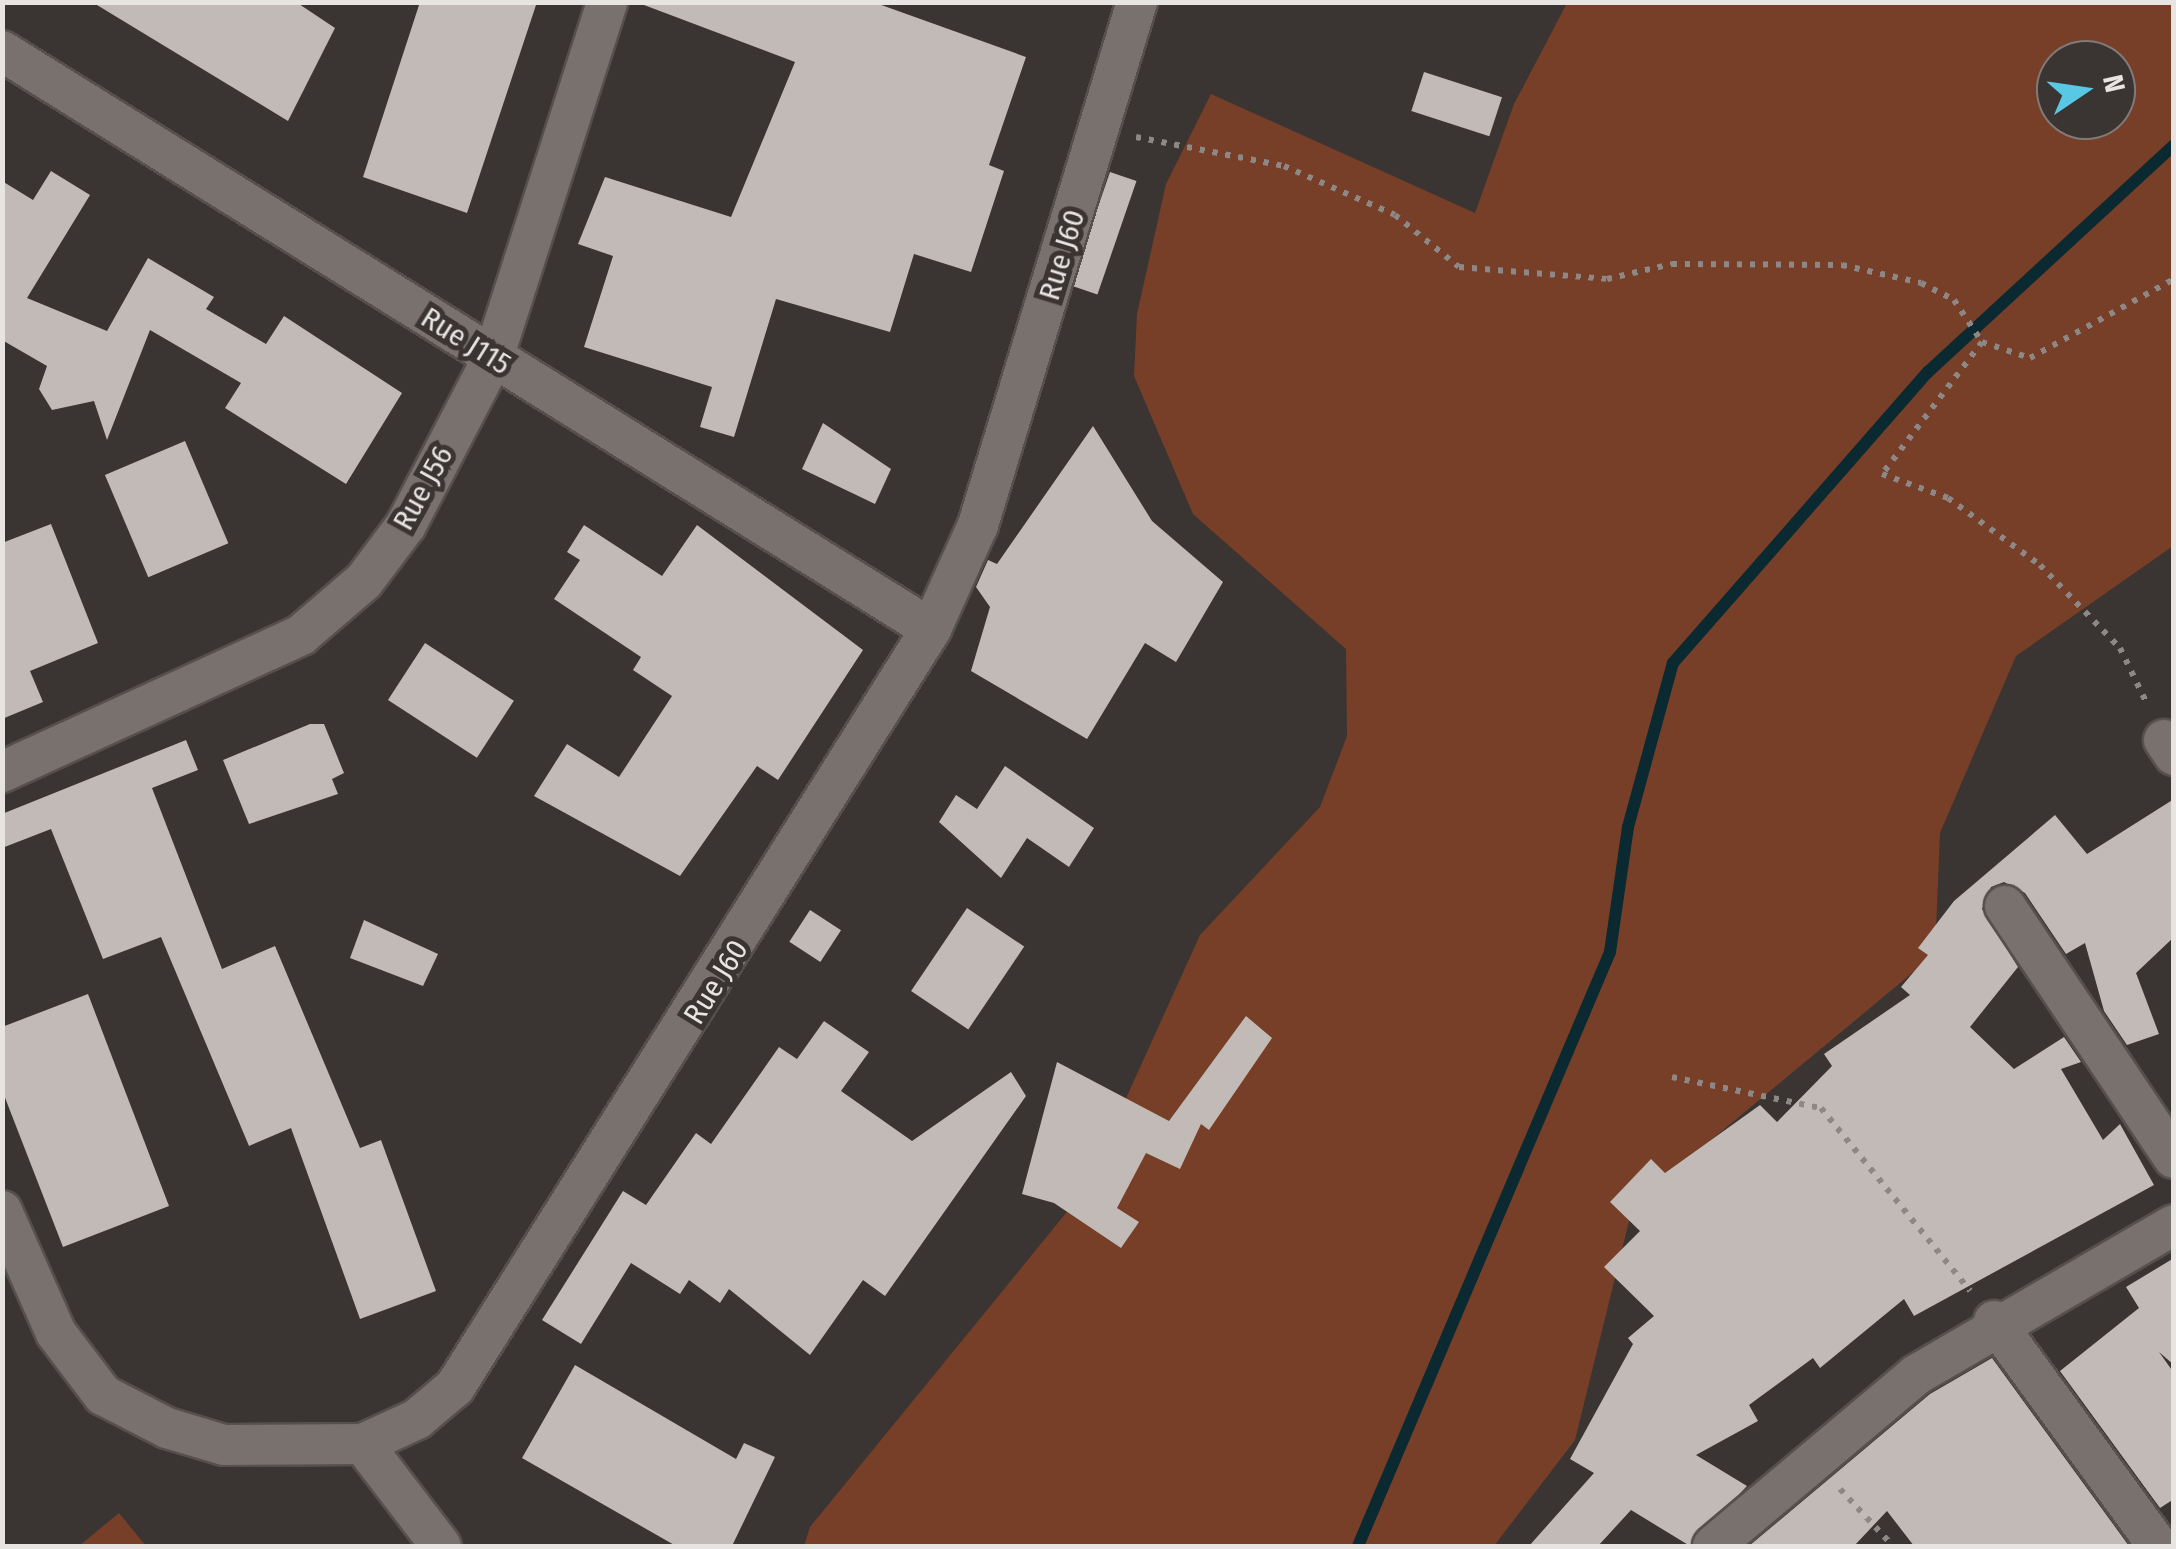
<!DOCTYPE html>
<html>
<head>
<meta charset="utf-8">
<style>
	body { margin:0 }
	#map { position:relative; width:2176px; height:1549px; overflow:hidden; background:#3a3432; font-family:"Fira Sans Condensed",sans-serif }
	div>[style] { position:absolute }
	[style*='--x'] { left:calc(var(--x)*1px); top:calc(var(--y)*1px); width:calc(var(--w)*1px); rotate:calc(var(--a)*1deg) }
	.green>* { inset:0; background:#773f28 }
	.stream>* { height:12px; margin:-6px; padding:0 6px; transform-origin:6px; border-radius:6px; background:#0a2931 }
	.building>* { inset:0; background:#c1bab6; transform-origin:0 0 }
	.path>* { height:6px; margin-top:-3px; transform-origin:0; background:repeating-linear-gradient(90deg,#8d8886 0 5px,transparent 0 13px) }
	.roads { filter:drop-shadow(2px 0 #55504e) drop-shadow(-2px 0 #55504e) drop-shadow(0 2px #55504e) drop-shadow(0 -2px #55504e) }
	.minor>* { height:40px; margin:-20px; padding:0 20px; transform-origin:20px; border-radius:20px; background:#78716e }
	span { translate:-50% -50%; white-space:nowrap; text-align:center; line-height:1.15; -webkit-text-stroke:10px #3a3432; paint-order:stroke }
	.street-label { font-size:30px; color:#e8e4e2 }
	.frame { position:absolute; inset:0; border:5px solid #e8e4e2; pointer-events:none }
	.north { position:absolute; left:2036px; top:40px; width:100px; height:100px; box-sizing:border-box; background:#3a3432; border:2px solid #807a78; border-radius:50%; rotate:77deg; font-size:28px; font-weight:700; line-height:40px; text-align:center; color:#e8e4e2 }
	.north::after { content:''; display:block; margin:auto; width:35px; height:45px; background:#59c8e5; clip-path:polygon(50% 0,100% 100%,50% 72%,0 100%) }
</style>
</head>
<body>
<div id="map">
	<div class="green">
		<i style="clip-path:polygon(evenodd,1567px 3px,2173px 3px,2173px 546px,2016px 656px,1940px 833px,1935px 954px,1633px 1205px,1575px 1440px,1494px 1546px,804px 1546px,810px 1527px,1084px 1191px,1200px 935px,1320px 807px,1347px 736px,1346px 649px,1193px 514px,1134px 376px,1137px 314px,1166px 184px,1211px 94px,1475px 213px,1514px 104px,1567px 3px,2056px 60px,2116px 60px,2116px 120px,2056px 120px,2056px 60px)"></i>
		<i style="clip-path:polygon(119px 1513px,146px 1546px,79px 1546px)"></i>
	</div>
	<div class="stream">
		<i style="--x:1358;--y:1546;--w:645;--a:-67.01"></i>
		<i style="--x:1610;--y:952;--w:126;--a:-81.8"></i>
		<i style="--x:1628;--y:827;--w:170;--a:-74.7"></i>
		<i style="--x:1673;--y:663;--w:387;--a:-48.8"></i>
		<i style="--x:1928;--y:372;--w:335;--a:-42.7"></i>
	</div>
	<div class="building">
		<i style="clip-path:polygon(92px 2px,296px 2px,335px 28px,288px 121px)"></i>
		<i style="clip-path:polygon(420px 2px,537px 2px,467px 213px,363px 177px)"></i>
		<i style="clip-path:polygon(636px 2px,873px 2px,1026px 57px,989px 165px,1004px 171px,971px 272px,914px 254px,890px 332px,776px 299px,734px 437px,700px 427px,712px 387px,584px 347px,613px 256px,578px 244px,605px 177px,731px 217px,795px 62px)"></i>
		<i style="left:1424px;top:72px;width:82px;height:41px;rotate:18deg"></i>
		<i style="clip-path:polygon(51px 171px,90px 195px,27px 298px,107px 331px,148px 258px,214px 297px,206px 309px,266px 344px,284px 316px,402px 393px,346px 484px,225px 408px,241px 383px,150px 330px,107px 440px,94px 401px,52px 410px,39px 389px,47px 366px,2px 340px,2px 181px,33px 200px)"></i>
		<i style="left:1110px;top:172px;width:28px;height:120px;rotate:19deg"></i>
		<i style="clip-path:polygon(823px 423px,891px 469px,875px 504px,802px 469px)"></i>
		<i style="clip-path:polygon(1093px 426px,1152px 521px,1223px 582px,1176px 662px,1145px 643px,1087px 739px,971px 671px,990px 607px,976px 587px,988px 560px,997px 564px)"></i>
		<i style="left:185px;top:441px;width:111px;height:87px;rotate:67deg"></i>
		<i style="clip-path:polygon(51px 524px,98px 643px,30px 671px,43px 702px,2px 719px,2px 543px)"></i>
		<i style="clip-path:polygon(584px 525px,662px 576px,697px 525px,863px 650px,778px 780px,757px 766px,680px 876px,534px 796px,567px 744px,619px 777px,672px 696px,633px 670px,641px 657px,554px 599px,580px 560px,567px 552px)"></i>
		<i style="left:425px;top:643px;width:106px;height:68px;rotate:33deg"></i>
		<i style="clip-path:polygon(310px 724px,324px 724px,344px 773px,332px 779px,338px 794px,249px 824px,223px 760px)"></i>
		<i style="clip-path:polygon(186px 740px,198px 770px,152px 788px,222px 969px,275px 946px,360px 1148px,381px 1140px,436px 1291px,360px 1319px,291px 1128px,249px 1146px,161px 937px,103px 959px,51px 829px,2px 848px,2px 814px)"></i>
		<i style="clip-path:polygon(1005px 766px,1094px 828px,1069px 867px,1027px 838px,1001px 878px,939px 822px,956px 795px,977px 809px)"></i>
		<i style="clip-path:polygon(2174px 799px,2174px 937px,2136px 973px,2159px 1034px,2127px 1045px,2104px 1011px,2085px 943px,2066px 954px,2025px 893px,2004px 882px,1991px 887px,1982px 909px,2018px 967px,1970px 1027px,2014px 1069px,2064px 1037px,2081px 1062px,2061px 1069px,2103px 1140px,2120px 1124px,2154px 1185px,1914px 1316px,1904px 1299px,1820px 1368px,1813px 1358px,1749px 1405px,1758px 1421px,1696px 1455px,1747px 1486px,1690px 1546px,1631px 1510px,1598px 1546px,1529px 1546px,1594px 1473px,1570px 1459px,1633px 1344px,1628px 1338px,1654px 1316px,1604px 1267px,1640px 1231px,1610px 1202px,1651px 1159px,1665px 1173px,1760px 1105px,1777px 1122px,1832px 1066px,1824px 1054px,1910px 995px,1901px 987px,1928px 955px,1918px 948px,1954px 901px,2055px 815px,2087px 854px)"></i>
		<i style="left:967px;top:908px;width:69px;height:100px;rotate:34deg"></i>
		<i style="left:810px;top:910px;width:37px;height:38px;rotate:33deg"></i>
		<i style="clip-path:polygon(364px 920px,438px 954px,423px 986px,350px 958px)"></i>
		<i style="clip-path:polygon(88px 994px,169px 1206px,63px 1247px,2px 1090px,2px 1027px)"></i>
		<i style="clip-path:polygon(1246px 1016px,1272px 1038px,1209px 1130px,1201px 1124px,1180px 1169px,1146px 1153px,1117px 1208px,1139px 1222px,1121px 1248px,1054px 1203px,1022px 1194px,1057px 1062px,1169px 1121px)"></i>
		<i style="clip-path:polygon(824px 1021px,869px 1052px,841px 1091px,912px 1141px,1011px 1072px,1026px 1096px,885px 1296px,863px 1280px,810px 1355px,729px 1289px,720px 1303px,689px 1280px,680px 1294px,631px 1263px,581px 1344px,542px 1320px,623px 1191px,646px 1205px,696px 1133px,711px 1144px,779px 1047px,797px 1059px)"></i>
		<i style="clip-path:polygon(2174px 1258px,2174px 1365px,2159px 1352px,2174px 1373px,2174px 1499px,2160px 1508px,2060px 1371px,2139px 1308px,2126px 1287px)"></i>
		<i style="clip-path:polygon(1992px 1358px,2129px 1546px,1914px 1546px,1887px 1511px,1854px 1546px,1749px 1546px,1930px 1394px)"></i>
		<i style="clip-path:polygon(575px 1365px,736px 1459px,744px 1443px,775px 1457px,732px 1546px,676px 1546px,522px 1458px)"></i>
	</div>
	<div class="path">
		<i style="--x:1136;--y:137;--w:151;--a:11.1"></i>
		<i style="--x:1284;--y:166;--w:121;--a:23.8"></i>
		<i style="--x:1395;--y:215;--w:82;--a:39.1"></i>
		<i style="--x:1459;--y:267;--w:148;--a:4.6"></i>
		<i style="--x:1607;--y:279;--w:67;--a:-13"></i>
		<i style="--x:1672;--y:264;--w:170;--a:0.3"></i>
		<i style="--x:1842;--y:265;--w:81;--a:12.8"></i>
		<i style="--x:1921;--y:283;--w:37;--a:27"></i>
		<i style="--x:1954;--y:300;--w:50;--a:56.3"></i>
		<i style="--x:1982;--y:342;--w:51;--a:18.4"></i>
		<i style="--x:2030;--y:358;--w:164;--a:-28.7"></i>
		<i style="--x:1982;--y:342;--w:166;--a:127.1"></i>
		<i style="--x:1882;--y:474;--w:70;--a:20"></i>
		<i style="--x:1948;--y:498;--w:114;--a:36.1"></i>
		<i style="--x:2040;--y:565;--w:115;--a:46.1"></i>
		<i style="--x:2120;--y:648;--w:64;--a:64.2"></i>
		<i style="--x:1672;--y:1077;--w:152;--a:11.8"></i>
		<i style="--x:1821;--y:1108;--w:236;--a:50.8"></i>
		<i style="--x:1840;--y:1489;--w:78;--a:47.1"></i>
	</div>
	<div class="roads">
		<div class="minor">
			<i style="--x:2;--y:51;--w:1094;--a:31.89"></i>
			<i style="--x:2164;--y:740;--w:18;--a:56"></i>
			<i style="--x:2;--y:772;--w:329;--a:-24.6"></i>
			<i style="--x:301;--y:635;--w:83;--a:-40.6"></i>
			<i style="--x:364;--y:581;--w:70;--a:-53.1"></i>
			<i style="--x:406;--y:525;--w:188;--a:-62.5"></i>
			<i style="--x:493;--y:358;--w:374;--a:-72.2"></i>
			<i style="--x:2005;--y:906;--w:303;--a:56.2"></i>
			<i style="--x:2;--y:1211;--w:133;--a:66.1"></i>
			<i style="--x:56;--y:1333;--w:78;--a:52.8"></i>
			<i style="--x:103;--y:1395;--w:72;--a:27.3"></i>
			<i style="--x:167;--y:1428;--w:59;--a:16.6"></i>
			<i style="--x:224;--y:1445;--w:139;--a:-0.4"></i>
			<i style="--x:363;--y:1444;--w:60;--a:-24.8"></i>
			<i style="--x:417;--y:1419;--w:50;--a:-40.1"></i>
			<i style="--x:455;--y:1387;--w:895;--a:-57.87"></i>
			<i style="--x:931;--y:629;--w:114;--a:-65.7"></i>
			<i style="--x:978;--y:525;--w:547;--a:-73.09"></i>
			<i style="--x:1994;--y:1321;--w:278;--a:53.9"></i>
			<i style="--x:363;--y:1444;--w:128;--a:52.6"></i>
			<i style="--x:1713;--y:1546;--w:265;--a:-40.1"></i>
			<i style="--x:1916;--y:1375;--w:298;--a:-30.2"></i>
		</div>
	</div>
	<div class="street-label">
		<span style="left:1062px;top:255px;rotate:-73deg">Rue J60</span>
		<span style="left:466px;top:341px;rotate:32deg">Rue J115</span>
		<span style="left:423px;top:488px;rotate:-61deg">Rue J56</span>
		<span style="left:716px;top:982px;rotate:-58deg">Rue J60</span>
	</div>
	<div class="frame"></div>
	<div class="north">N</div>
</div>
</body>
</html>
